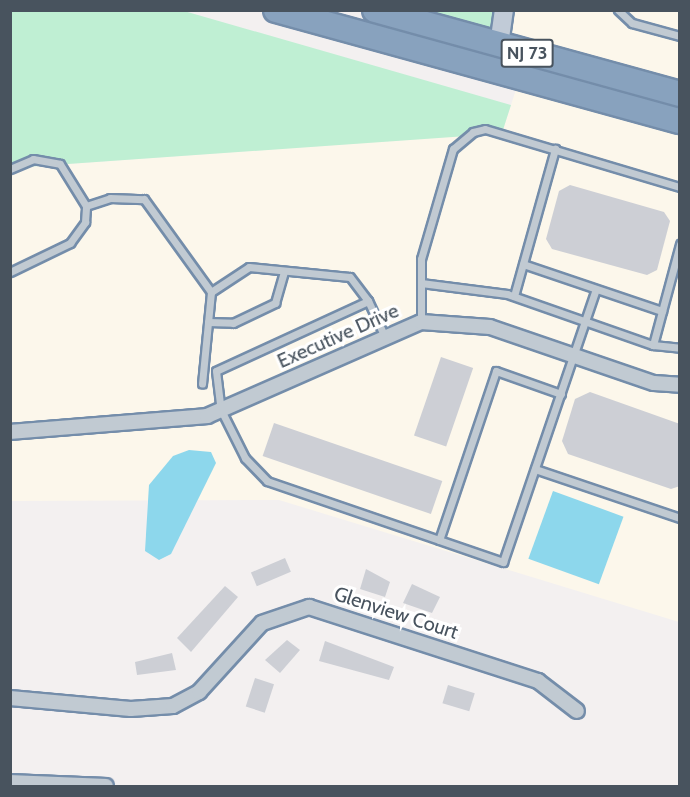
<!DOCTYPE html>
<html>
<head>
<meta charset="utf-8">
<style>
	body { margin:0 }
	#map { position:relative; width:690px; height:797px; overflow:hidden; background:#f3f0f0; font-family:Cabin,sans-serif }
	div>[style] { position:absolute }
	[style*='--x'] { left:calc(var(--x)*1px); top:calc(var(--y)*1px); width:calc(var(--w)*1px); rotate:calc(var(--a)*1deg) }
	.commercial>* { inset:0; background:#fcf7eb }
	.green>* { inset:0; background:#bfefd3 }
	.water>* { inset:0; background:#8dd7ec; transform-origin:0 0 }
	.building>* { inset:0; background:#cdcfd5; transform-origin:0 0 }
	.roads { filter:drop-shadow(2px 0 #748daa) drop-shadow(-2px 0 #748daa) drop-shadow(0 2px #748daa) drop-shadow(0 -2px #748daa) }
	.lane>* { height:7px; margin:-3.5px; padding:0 3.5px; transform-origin:3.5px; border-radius:3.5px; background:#c1cad2 }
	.street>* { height:14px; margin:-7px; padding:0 7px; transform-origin:7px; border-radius:7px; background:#c1cad2 }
	.secondary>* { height:18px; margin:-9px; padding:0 9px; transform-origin:9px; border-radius:9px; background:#c1cbd7 }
	.highway>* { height:24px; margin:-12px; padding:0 12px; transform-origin:12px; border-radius:12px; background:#88a2be }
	span { translate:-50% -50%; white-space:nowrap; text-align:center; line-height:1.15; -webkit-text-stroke:6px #fff; paint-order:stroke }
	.shield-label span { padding:2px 4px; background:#fff; border:2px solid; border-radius:4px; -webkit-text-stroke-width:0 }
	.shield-label { font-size:18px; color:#48535e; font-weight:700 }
	.street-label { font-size:20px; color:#48535e }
	.frame { position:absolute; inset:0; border:12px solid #48535e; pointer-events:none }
</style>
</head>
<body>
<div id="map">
	<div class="commercial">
		<i style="clip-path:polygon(374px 11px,679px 11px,679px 94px)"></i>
		<i style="clip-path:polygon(520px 77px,679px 121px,679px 622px,279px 500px,11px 501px,11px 168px,502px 133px)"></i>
	</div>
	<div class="green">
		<i style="clip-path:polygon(11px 11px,184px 11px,511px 105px,502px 133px,485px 129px,467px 136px,11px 168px)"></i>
		<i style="clip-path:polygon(389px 11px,504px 11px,499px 45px)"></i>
	</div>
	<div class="water">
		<i style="clip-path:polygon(189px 450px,211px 452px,216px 463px,171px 554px,159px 560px,145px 551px,149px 485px,173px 456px)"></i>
		<i style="left:553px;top:491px;width:75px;height:72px;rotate:20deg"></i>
	</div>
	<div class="building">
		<i style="clip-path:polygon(570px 185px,664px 212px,670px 221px,657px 270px,647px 275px,552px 249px,546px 239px,559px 191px)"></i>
		<i style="left:441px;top:357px;width:34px;height:83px;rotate:19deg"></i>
		<i style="clip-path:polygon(590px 392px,680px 424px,680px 486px,671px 489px,568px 454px,562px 441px,575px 399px)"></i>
		<i style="left:274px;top:423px;width:178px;height:35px;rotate:19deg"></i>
		<i style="left:285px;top:558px;width:15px;height:37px;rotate:67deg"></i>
		<i style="clip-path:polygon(366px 569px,390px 582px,385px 597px,360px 589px)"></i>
		<i style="clip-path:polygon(412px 584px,440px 597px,432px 613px,403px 603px)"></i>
		<i style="clip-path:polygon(225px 586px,238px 597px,191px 652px,177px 638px)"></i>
		<i style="clip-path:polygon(287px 640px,300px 650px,280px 673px,265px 660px)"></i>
		<i style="clip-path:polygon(325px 641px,394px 667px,389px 680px,319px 661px)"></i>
		<i style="clip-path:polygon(172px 653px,176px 670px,137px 675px,135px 662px)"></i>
		<i style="left:255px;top:678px;width:20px;height:30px;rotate:18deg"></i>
		<i style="left:448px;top:685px;width:28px;height:19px;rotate:17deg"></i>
	</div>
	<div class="roads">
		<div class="lane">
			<i style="--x:618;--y:10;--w:19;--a:43"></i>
			<i style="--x:632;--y:23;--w:50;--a:15.2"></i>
			<i style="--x:10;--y:169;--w:25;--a:-23"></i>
			<i style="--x:33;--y:159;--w:27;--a:10"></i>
			<i style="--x:60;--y:164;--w:49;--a:58.2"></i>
			<i style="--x:523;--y:264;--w:147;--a:18.7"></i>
			<i style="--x:10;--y:272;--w:67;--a:-25.8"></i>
			<i style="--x:70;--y:243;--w:26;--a:-54"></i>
			<i style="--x:85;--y:222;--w:16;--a:-86"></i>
			<i style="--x:86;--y:206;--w:25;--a:-18"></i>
			<i style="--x:110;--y:198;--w:34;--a:2"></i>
			<i style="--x:144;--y:199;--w:115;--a:54.2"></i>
			<i style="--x:211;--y:292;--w:92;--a:95.6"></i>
			<i style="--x:421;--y:283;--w:87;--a:7.3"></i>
			<i style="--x:507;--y:294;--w:155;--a:19.3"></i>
			<i style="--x:653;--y:345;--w:27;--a:6"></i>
			<i style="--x:211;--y:292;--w:45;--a:-33.3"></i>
			<i style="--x:249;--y:267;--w:101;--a:5.7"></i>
			<i style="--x:350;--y:277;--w:30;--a:53"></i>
			<i style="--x:514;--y:296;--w:153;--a:-74.4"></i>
			<i style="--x:208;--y:322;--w:25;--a:2"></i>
			<i style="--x:233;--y:323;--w:47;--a:-25.5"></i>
			<i style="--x:275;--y:303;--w:32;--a:-74"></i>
			<i style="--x:421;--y:322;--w:63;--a:-90"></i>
			<i style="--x:421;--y:259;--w:115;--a:-73.8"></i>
			<i style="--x:453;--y:149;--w:26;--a:-40"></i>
			<i style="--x:473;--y:132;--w:12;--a:-14"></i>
			<i style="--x:485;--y:129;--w:203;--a:16.6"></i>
			<i style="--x:384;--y:335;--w:38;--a:-115"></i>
			<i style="--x:368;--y:301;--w:167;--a:155.3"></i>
			<i style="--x:216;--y:371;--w:39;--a:83"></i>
			<i style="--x:221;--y:410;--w:54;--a:63.4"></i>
			<i style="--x:245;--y:458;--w:32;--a:46"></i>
			<i style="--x:267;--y:481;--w:182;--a:18.9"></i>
			<i style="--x:653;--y:345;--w:105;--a:-75"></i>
			<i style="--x:561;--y:394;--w:69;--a:-160.5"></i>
			<i style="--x:496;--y:371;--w:178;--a:108.6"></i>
			<i style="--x:439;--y:540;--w:68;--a:19"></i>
			<i style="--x:503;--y:562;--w:288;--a:-71.2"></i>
			<i style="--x:535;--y:469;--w:153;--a:18.7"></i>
		</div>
		<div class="street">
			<i style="--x:10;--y:432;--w:198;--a:-4.6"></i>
			<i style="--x:207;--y:416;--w:234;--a:-23.7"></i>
			<i style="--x:421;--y:322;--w:69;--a:4.1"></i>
			<i style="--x:490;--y:327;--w:173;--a:18.9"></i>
			<i style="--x:654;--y:383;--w:26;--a:4"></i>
			<i style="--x:10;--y:698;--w:121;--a:5.2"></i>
			<i style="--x:131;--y:709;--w:42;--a:-4.1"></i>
			<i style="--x:173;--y:706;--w:30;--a:-28"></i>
			<i style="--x:199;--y:692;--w:93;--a:-47.6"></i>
			<i style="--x:262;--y:623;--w:50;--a:-18.8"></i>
			<i style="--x:309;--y:607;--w:241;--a:17.9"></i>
			<i style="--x:538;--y:681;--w:49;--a:37.6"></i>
			<i style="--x:10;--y:782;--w:96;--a:2.4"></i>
		</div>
		<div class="secondary">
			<i style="--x:499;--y:45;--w:35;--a:-82"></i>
		</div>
		<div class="highway">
			<i style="--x:276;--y:10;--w:419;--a:15.4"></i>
			<i style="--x:375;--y:10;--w:316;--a:15.4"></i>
		</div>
	</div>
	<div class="shield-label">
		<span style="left:527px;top:53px">NJ 73</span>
	</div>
	<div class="street-label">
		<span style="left:338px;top:336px;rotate:-24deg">Executive Drive</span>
		<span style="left:396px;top:613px;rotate:18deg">Glenview Court</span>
	</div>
	<div class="frame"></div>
</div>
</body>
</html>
